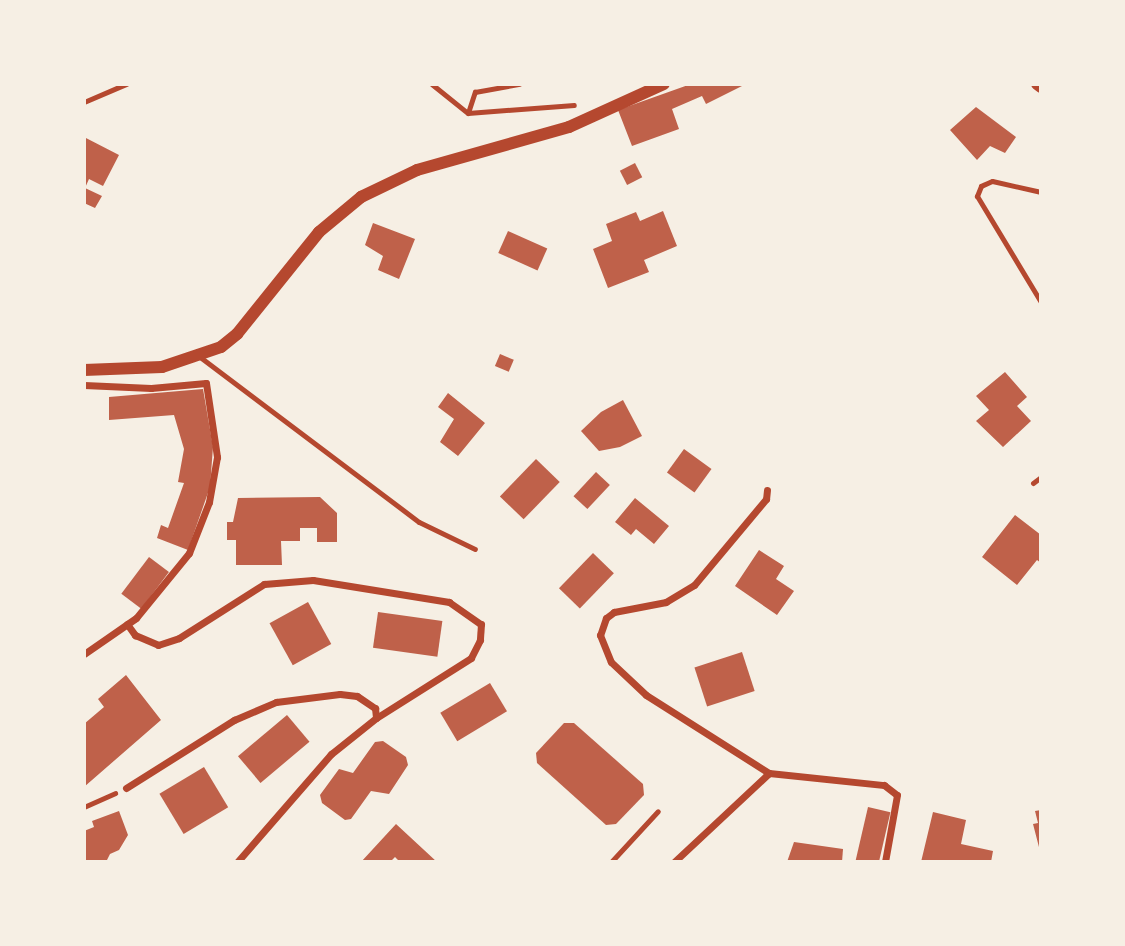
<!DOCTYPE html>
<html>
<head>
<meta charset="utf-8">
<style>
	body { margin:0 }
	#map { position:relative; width:1125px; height:946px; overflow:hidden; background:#f6efe4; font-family:"Alegreya Sans",sans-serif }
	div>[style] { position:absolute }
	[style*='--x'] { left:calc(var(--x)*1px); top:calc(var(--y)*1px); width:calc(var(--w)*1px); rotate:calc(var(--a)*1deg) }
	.building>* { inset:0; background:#bf614a; transform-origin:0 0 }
	.path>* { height:4.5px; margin:-2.25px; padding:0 2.25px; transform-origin:2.25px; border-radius:2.25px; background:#b5482f }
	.service>* { height:5px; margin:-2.5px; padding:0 2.5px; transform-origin:2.5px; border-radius:2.5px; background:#b5482f }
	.minor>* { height:7px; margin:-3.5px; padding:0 3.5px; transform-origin:3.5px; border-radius:3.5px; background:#b5482f }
	.tertiary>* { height:12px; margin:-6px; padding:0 6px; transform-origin:6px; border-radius:6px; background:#b5482f }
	span { translate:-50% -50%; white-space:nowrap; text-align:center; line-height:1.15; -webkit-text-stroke:6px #f6efe4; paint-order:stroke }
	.frame { position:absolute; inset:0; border:86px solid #f6efe4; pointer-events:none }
</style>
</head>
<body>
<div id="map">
	<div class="building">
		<i style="clip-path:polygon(691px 84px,746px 84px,706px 104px,702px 96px,672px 109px,679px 129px,632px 146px,618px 110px)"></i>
		<i style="clip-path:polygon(976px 107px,1016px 137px,1005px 153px,990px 146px,977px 160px,950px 130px)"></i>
		<i style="clip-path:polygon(84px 137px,119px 155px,103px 186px,89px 179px,85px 188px,102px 196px,95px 208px,84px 203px)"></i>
		<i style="left:635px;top:163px;width:16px;height:17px;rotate:63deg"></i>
		<i style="clip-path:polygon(663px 211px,677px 246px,644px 260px,649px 272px,608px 288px,593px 249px,612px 241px,606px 224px,636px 212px,640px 221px)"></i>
		<i style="clip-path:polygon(373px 223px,415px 239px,399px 279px,378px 270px,383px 256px,365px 245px)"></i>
		<i style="left:508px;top:231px;width:43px;height:24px;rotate:24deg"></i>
		<i style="left:500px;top:354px;width:15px;height:13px;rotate:23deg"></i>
		<i style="clip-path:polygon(1005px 372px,1027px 397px,1017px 406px,1031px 421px,1003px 447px,976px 421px,989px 410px,976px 396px)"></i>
		<i style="clip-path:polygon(203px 389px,213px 447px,210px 487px,188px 550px,157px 538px,161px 525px,168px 528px,184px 483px,178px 482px,184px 449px,174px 415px,109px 420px,109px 397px)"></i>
		<i style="clip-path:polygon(448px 393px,485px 423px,458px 456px,440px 442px,454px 419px,438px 407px)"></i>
		<i style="clip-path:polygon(623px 400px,642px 436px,620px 447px,599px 451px,581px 431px,601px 412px)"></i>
		<i style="left:684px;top:449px;width:34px;height:29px;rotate:36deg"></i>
		<i style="left:536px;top:459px;width:33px;height:52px;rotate:44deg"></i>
		<i style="left:596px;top:472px;width:19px;height:33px;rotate:43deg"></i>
		<i style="clip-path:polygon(320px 497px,337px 513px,337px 542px,317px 542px,317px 528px,300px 528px,300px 541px,281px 541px,282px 565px,236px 565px,236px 540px,227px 540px,227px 522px,233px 522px,238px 498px)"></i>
		<i style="clip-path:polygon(635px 498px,669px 526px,654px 544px,636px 529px,631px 535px,615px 522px)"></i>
		<i style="clip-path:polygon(1015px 515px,1041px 535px,1041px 563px,1037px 560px,1017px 585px,982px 557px)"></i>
		<i style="clip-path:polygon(759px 550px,784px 566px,776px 579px,794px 591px,777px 615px,735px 586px)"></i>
		<i style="left:593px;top:553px;width:29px;height:49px;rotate:44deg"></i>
		<i style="left:149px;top:557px;width:25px;height:46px;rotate:37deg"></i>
		<i style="left:308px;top:602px;width:48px;height:44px;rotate:61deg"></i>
		<i style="left:378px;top:612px;width:65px;height:36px;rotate:8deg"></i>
		<i style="left:742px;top:652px;width:41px;height:50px;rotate:72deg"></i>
		<i style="clip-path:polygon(126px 675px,161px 720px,84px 787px,84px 724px,104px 707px,98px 699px)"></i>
		<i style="left:490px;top:683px;width:33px;height:58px;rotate:59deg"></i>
		<i style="left:287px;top:715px;width:35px;height:64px;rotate:50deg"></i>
		<i style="clip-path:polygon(564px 723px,574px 723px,643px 784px,644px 795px,616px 824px,606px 825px,537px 763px,536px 753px)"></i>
		<i style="clip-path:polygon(383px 741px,406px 757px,408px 765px,389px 794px,371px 791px,351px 819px,345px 820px,322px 803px,320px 795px,339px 769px,353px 773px,375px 742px)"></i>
		<i style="left:204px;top:767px;width:47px;height:52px;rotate:59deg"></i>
		<i style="left:868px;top:807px;width:23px;height:56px;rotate:13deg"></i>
		<i style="clip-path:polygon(1041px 810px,1041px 851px,1040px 851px,1033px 824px,1038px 823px,1035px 811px)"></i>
		<i style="clip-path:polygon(119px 811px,128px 835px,119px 850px,110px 854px,106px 862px,84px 862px,84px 831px,94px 827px,92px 821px)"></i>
		<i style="clip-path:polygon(933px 812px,966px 820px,961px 844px,993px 851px,991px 862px,921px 862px)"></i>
		<i style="clip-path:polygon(396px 824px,437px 862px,400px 862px,395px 857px,390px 862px,361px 862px)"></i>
		<i style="clip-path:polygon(794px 842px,843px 849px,842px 862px,787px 862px)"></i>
	</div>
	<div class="path">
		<i style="--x:432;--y:84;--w:46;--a:38.9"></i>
		<i style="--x:468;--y:113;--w:106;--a:-4.3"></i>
		<i style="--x:468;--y:113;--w:22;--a:-72"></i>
		<i style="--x:475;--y:92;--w:45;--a:-10.3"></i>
		<i style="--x:84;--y:807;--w:34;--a:-24"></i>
	</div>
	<div class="service">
		<i style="--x:84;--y:102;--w:46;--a:-23.2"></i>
		<i style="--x:1041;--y:192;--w:50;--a:-167.3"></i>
		<i style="--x:992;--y:181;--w:12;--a:156"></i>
		<i style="--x:981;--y:186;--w:11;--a:112"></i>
		<i style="--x:977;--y:196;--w:124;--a:58.9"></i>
		<i style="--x:200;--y:357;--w:274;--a:37"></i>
		<i style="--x:419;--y:522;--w:62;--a:25.7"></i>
		<i style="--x:1033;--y:483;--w:10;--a:-37"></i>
		<i style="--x:611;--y:862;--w:69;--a:-47.3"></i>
	</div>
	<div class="minor">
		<i style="--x:84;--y:385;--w:67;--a:2.6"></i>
		<i style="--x:151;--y:388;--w:55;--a:-5.2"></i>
		<i style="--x:206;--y:383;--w:75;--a:81.5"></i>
		<i style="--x:217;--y:457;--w:46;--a:100.1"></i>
		<i style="--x:209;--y:502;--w:55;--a:111.4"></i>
		<i style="--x:189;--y:553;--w:84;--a:129.2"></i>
		<i style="--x:136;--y:618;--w:63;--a:145.3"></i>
		<i style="--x:767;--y:490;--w:9;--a:96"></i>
		<i style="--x:766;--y:499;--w:112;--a:129.9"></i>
		<i style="--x:694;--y:585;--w:33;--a:149"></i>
		<i style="--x:666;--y:602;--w:53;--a:169.1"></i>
		<i style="--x:614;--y:612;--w:10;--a:143"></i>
		<i style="--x:606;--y:618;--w:18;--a:109"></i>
		<i style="--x:600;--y:635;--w:29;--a:68"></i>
		<i style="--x:611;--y:662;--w:48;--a:43.3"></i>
		<i style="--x:646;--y:695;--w:146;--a:32.4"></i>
		<i style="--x:127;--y:624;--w:14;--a:54"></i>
		<i style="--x:135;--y:635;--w:25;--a:23"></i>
		<i style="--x:158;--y:645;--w:22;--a:-18"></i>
		<i style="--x:179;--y:638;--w:101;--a:-32.4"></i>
		<i style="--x:264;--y:584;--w:49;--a:-4.7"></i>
		<i style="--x:313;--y:580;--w:138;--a:9.2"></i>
		<i style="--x:449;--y:602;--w:39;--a:35"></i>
		<i style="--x:481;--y:624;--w:16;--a:94"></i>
		<i style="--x:480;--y:640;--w:20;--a:117"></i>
		<i style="--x:471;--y:658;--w:112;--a:147.7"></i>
		<i style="--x:376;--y:718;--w:58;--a:141.3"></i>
		<i style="--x:331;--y:754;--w:143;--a:131"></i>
		<i style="--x:126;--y:788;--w:128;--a:-32.2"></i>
		<i style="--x:234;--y:720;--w:46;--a:-23.2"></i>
		<i style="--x:276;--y:702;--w:64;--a:-7.1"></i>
		<i style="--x:340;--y:694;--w:17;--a:7"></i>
		<i style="--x:357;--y:696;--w:22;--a:34"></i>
		<i style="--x:375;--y:708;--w:10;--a:84"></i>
		<i style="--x:674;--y:862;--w:130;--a:-43.1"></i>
		<i style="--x:769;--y:773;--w:116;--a:6"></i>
		<i style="--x:884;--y:785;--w:16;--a:38"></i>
		<i style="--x:897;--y:795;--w:68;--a:100.2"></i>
	</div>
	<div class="tertiary">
		<i style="--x:1037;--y:84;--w:5;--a:37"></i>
		<i style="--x:84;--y:370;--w:78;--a:-2.2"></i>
		<i style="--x:162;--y:367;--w:62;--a:-18.7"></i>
		<i style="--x:221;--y:347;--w:21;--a:-39"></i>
		<i style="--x:237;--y:334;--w:131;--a:-51.2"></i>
		<i style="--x:319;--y:232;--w:55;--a:-39.8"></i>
		<i style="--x:361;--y:197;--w:62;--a:-25.7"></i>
		<i style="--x:417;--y:170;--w:158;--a:-15.8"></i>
		<i style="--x:569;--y:127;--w:104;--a:-24.4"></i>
	</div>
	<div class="frame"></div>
</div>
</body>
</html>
